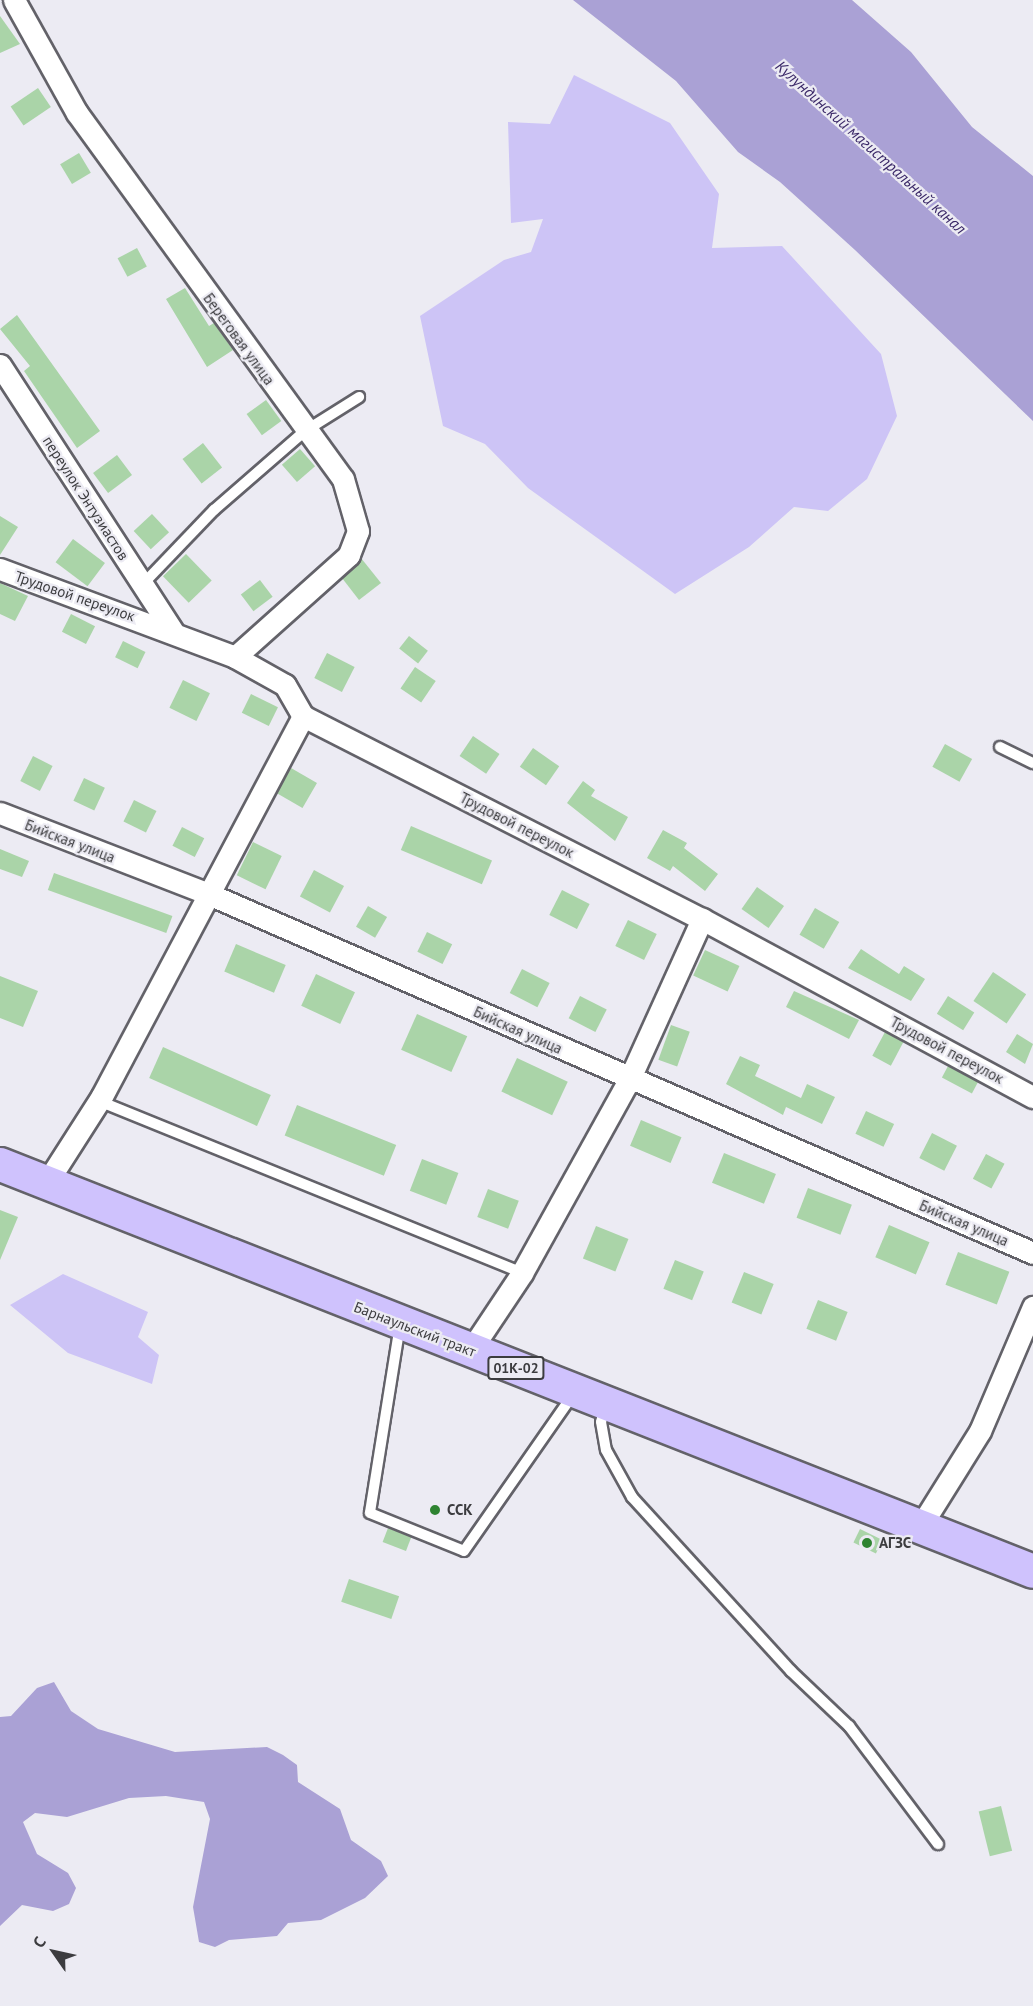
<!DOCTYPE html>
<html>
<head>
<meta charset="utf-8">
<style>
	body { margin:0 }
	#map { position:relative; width:1033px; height:2006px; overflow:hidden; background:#ecebf3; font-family:"PT Sans",sans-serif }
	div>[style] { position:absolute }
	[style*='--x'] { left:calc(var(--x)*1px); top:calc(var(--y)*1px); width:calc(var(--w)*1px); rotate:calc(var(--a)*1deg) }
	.green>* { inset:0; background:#cdc4f6 }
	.water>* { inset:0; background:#aaa1d5 }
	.building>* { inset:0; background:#aad4a8; transform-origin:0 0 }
	.roads { filter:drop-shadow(2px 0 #636269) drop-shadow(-2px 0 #636269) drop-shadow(0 2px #636269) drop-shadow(0 -2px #636269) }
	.service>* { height:10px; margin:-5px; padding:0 5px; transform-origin:5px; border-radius:5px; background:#fff }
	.minor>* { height:21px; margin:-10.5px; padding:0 10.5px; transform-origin:10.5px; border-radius:10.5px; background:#fff }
	.primary>* { height:33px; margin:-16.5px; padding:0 16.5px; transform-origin:16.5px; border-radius:16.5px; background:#cfc2fd }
	.dots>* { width:16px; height:16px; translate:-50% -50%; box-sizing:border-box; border:3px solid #ecebf3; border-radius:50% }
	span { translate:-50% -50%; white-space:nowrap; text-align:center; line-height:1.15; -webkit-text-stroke:4.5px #ecebf3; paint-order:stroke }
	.shield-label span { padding:2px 4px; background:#ecebf3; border:2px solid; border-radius:4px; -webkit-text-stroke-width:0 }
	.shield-label { font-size:14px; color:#3c3c3f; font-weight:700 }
	.street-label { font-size:15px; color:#3c3c3f }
	.poi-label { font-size:15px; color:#3c3c3f; font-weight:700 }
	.left { translate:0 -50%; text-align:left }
	.water-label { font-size:16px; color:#3b2968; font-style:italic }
	.north { position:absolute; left:24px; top:1922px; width:60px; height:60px; -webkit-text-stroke:4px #ecebf3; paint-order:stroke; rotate:304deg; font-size:16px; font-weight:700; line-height:24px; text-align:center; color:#3c3c3f }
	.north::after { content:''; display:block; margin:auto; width:21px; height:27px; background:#3c3c3f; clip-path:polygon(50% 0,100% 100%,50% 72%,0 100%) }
</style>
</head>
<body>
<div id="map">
	<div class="green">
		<i style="clip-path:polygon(574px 75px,670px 123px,719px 194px,712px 248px,782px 246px,881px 354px,897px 416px,867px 479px,828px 511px,794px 507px,749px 547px,675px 594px,528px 488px,485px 444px,443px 426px,420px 316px,504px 260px,531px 252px,543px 219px,511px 223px,508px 122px,550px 124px)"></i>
		<i style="clip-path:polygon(63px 1274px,148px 1312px,138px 1337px,159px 1355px,152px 1384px,68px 1353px,10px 1305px)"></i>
	</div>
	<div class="water">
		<i style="clip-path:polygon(573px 0,852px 0,911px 52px,972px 127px,1033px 176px,1033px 421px,855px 250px,780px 182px,738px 152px,676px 81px)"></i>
		<i style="clip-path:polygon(54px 1682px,71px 1711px,98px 1729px,175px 1752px,267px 1747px,283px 1755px,297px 1765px,298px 1782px,340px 1809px,351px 1840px,381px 1861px,388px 1876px,365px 1898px,321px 1920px,288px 1923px,277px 1936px,229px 1940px,215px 1947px,199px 1942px,193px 1907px,210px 1819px,204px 1802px,166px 1796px,129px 1798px,67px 1817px,35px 1813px,23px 1822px,37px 1854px,68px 1873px,76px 1888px,69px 1904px,53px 1911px,22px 1905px,0 1926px,0 1717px,11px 1716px,37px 1688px)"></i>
	</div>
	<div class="building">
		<i style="clip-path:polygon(0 16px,20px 44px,0 53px)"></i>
		<i style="left:38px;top:88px;width:23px;height:33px;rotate:56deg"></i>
		<i style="left:79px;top:153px;width:23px;height:22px;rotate:59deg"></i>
		<i style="left:137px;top:248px;width:21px;height:22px;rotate:62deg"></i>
		<i style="clip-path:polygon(185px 288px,209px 326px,214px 323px,233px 350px,207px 367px,166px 299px)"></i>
		<i style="clip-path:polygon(17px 315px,100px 431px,77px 448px,24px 371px,30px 366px,0 329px)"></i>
		<i style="left:266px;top:400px;width:26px;height:24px;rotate:54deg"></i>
		<i style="left:203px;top:443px;width:31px;height:26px;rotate:52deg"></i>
		<i style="left:300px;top:449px;width:23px;height:24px;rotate:49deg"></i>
		<i style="left:117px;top:455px;width:25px;height:30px;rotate:53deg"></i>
		<i style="left:152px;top:514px;width:25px;height:25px;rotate:47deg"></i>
		<i style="clip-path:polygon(0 516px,18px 527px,0 555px)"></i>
		<i style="left:73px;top:539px;width:40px;height:29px;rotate:37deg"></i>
		<i style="left:186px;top:554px;width:37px;height:32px;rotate:46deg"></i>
		<i style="clip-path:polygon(361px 558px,381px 583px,359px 600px,342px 578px)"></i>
		<i style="left:260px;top:580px;width:21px;height:24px;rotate:53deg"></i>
		<i style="clip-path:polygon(0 583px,28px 596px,15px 621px,0 614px)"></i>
		<i style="left:71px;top:614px;width:27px;height:20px;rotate:27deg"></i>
		<i style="left:409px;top:636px;width:24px;height:16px;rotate:38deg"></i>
		<i style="left:123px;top:641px;width:25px;height:18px;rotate:26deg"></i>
		<i style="left:327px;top:653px;width:31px;height:28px;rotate:27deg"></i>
		<i style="left:415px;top:667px;width:25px;height:26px;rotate:34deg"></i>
		<i style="left:183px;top:680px;width:30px;height:31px;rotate:26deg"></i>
		<i style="left:251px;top:694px;width:30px;height:21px;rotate:26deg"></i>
		<i style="left:473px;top:736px;width:32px;height:24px;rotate:34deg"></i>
		<i style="left:945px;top:744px;width:31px;height:26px;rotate:29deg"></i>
		<i style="left:533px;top:748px;width:32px;height:23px;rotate:35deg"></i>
		<i style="left:33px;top:756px;width:22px;height:28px;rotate:27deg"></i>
		<i style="left:291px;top:768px;width:30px;height:29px;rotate:30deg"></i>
		<i style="left:84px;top:778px;width:23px;height:25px;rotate:25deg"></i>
		<i style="clip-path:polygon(583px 781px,595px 790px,591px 796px,628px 817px,615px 841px,567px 803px)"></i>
		<i style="left:134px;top:800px;width:25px;height:24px;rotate:26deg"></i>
		<i style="left:411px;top:826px;width:88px;height:26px;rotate:23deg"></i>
		<i style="left:182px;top:827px;width:25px;height:21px;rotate:27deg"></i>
		<i style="clip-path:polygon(663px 830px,687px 843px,684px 848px,718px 874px,705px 891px,673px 866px,670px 871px,647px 858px)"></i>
		<i style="left:253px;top:842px;width:32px;height:37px;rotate:26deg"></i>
		<i style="clip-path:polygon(0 849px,29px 861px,22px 877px,0 869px)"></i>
		<i style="left:314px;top:870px;width:34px;height:30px;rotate:28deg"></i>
		<i style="left:54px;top:873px;width:126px;height:18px;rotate:20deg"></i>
		<i style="left:757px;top:887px;width:33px;height:27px;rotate:35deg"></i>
		<i style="left:562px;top:890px;width:31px;height:28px;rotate:27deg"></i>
		<i style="left:368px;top:906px;width:22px;height:24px;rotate:30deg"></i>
		<i style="left:815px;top:908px;width:28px;height:31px;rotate:30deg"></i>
		<i style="left:628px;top:920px;width:32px;height:29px;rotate:26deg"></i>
		<i style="left:427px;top:932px;width:28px;height:22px;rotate:26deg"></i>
		<i style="left:236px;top:944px;width:54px;height:30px;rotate:23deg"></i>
		<i style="clip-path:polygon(861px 949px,899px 974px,904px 966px,925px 979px,911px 1001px,848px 968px)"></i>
		<i style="left:705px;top:950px;width:38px;height:28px;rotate:25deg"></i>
		<i style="left:522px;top:969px;width:31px;height:27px;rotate:27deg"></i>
		<i style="left:993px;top:972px;width:40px;height:35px;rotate:34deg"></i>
		<i style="left:316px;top:974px;width:43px;height:35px;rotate:25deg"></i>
		<i style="clip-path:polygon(0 976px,38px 991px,23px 1027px,0 1018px)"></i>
		<i style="clip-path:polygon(794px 991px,859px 1020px,849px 1039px,786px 1007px)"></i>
		<i style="left:580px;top:996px;width:30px;height:25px;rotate:27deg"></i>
		<i style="left:948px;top:996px;width:31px;height:21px;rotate:32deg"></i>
		<i style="left:417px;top:1014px;width:55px;height:39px;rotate:24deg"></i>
		<i style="left:671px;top:1025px;width:20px;height:37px;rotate:20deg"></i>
		<i style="left:885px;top:1032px;width:21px;height:27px;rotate:28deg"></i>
		<i style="clip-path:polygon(1017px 1034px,1033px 1044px,1025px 1064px,1006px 1052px)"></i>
		<i style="left:163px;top:1047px;width:118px;height:34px;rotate:24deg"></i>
		<i style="clip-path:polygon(740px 1056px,760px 1065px,755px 1076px,801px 1098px,807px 1084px,835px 1097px,822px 1124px,786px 1107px,783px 1115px,726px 1084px)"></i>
		<i style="left:517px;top:1058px;width:56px;height:37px;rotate:25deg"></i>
		<i style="left:948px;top:1066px;width:34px;height:13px;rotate:28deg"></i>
		<i style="left:297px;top:1105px;width:107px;height:33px;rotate:22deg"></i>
		<i style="left:866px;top:1111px;width:31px;height:25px;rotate:25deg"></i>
		<i style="left:641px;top:1120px;width:44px;height:28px;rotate:23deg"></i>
		<i style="left:932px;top:1133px;width:28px;height:28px;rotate:27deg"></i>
		<i style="left:724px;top:1153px;width:56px;height:32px;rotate:22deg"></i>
		<i style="left:986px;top:1154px;width:21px;height:28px;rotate:28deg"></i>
		<i style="left:422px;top:1159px;width:39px;height:34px;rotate:21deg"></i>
		<i style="left:808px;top:1188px;width:47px;height:32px;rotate:21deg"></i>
		<i style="left:488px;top:1189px;width:33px;height:30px;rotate:21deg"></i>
		<i style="clip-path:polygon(0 1210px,18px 1217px,0 1260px)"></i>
		<i style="left:889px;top:1225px;width:44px;height:35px;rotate:23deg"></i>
		<i style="left:596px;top:1226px;width:35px;height:35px;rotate:22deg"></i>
		<i style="left:958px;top:1252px;width:55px;height:35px;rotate:21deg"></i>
		<i style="left:675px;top:1260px;width:31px;height:31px;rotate:22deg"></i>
		<i style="left:744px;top:1272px;width:32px;height:33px;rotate:22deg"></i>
		<i style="left:818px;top:1300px;width:32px;height:31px;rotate:22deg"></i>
		<i style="left:388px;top:1528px;width:25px;height:15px;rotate:21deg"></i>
		<i style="left:860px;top:1529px;width:25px;height:15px;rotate:26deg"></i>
		<i style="left:349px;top:1579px;width:53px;height:24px;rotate:19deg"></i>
		<i style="left:1001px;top:1806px;width:46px;height:23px;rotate:76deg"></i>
	</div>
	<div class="roads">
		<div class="service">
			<i style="--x:142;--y:585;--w:104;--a:-46.2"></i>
			<i style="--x:214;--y:510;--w:121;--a:-41"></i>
			<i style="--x:305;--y:431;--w:64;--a:-32.2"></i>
			<i style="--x:1000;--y:747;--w:37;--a:26"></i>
			<i style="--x:99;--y:1101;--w:457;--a:22.1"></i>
			<i style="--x:400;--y:1325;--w:190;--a:99.1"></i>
			<i style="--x:370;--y:1513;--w:101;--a:22"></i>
			<i style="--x:464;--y:1551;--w:190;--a:-55.1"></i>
			<i style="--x:605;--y:1405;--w:17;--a:103"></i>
			<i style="--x:601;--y:1422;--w:28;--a:80"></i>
			<i style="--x:606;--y:1450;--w:54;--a:61"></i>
			<i style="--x:632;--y:1497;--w:236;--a:47.6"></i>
			<i style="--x:791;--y:1671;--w:80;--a:43.5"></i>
			<i style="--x:849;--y:1726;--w:148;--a:53"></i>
		</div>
		<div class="minor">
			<i style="--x:14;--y:0;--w:129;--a:60.9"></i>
			<i style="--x:77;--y:113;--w:452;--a:54"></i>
			<i style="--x:343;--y:479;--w:54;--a:73.9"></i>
			<i style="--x:358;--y:531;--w:26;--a:111"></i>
			<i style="--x:349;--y:555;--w:153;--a:138.2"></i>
			<i style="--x:0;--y:365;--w:317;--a:57"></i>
			<i style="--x:0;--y:569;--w:251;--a:20.5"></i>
			<i style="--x:235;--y:657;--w:57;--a:29.2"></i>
			<i style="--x:285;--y:685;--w:36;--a:60"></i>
			<i style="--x:303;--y:716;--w:448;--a:27"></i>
			<i style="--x:702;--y:919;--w:376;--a:28.3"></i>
			<i style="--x:0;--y:813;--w:226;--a:21.2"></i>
			<i style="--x:211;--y:895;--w:897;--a:23.53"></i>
			<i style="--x:47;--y:1182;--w:102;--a:-57.4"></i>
			<i style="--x:102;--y:1096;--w:430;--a:-62.1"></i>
			<i style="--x:470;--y:1351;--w:94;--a:-56.3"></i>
			<i style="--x:522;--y:1273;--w:221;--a:-61"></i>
			<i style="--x:629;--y:1080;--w:177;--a:-65.6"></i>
			<i style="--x:920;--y:1527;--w:113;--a:-58"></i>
			<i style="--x:980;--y:1431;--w:135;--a:-66.9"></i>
		</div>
		<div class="primary">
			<i style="--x:0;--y:1164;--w:1110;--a:21.5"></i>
		</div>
	</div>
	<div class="dots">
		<i style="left:435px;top:1510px;background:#2e8331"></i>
		<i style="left:867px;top:1543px;background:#2e8331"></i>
	</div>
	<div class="shield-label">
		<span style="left:516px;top:1368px">01К-02</span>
	</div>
	<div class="street-label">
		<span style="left:239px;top:339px;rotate:54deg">Береговая улица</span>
		<span style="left:86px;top:498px;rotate:57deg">переулок Энтузиастов</span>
		<span style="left:75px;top:596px;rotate:19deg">Трудовой переулок</span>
		<span style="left:517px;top:825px;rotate:27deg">Трудовой переулок</span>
		<span style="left:70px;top:841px;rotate:21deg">Бийская улица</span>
		<span style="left:518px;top:1030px;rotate:24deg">Бийская улица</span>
		<span style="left:947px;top:1050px;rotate:28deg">Трудовой переулок</span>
		<span style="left:964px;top:1223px;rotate:23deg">Бийская улица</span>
		<span style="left:415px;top:1329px;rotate:21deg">Барнаульский тракт</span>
	</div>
	<div class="poi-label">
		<span class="left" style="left:447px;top:1510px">ССК</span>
		<span class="left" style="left:879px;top:1543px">АГЗС</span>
	</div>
	<div class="water-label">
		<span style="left:871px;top:147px;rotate:42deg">Кулундинский магистральный канал</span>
	</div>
	<div class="north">С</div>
</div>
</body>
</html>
